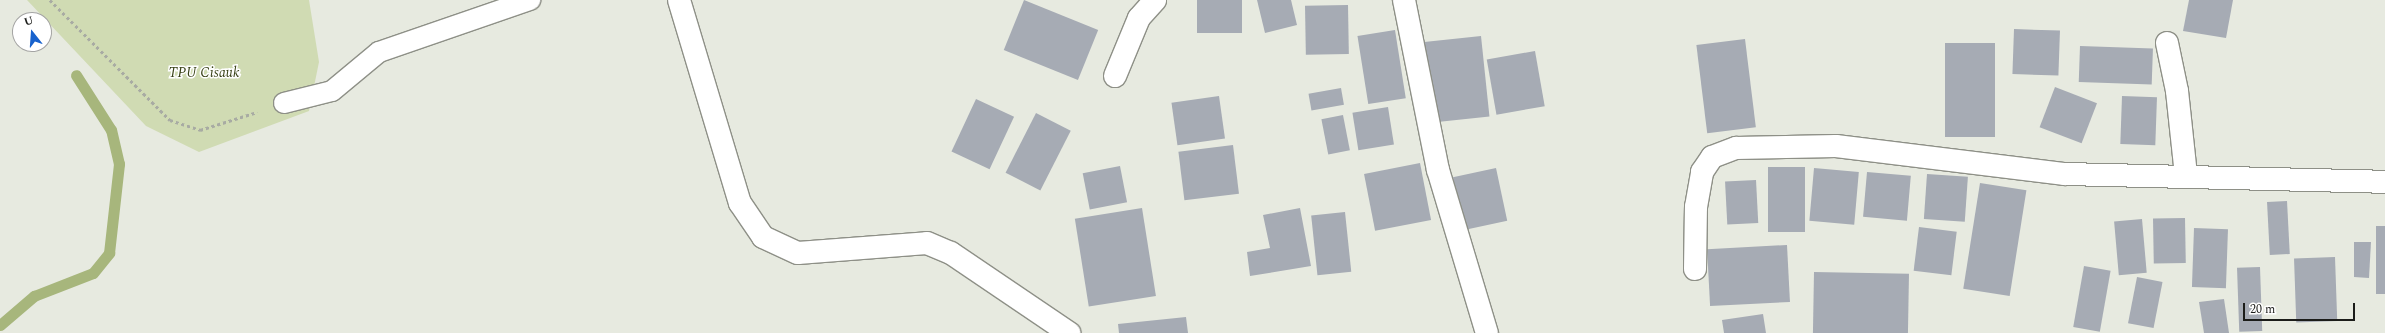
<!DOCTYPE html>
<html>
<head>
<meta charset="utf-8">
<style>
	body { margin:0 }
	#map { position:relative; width:2385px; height:333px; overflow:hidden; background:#e7eae0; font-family:Spectral,serif }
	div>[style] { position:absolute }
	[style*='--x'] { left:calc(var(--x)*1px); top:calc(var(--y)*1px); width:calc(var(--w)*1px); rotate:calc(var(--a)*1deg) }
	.green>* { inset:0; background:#d0dbb3 }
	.stream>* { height:11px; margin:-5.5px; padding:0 5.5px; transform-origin:5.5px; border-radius:5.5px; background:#a7b67c }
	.building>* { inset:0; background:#a6abb4; transform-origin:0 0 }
	.path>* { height:2.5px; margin-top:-1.25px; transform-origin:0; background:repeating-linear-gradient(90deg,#a8aba3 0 3px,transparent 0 6px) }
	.roads { filter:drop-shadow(1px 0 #8e9087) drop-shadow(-1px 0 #8e9087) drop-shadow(0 1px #8e9087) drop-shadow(0 -1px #8e9087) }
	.service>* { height:20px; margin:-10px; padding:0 10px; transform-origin:10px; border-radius:10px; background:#fff }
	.minor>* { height:22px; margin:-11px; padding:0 11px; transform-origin:11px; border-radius:11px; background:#fff }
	span { translate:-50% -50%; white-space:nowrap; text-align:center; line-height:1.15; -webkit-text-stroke:3px #fff; paint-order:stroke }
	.park-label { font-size:14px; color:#384116; font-style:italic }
	.north { position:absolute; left:12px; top:12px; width:40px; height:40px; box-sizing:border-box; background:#fff; border:1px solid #a4a4a3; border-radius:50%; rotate:343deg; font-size:11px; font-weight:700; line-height:16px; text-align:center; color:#1b1c19 }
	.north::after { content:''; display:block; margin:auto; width:14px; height:18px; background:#1862cd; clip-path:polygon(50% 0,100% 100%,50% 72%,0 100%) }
	.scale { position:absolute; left:2243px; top:303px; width:112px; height:18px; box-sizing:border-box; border:2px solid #1b1c19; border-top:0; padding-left:5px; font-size:12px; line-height:14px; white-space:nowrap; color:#1b1c19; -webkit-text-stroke:3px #fff; paint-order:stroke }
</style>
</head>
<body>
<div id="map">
	<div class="green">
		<i style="clip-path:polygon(27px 0,309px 0,319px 62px,309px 111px,199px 152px,146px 126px)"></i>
	</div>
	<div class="stream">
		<i style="--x:0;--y:325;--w:45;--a:-40.5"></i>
		<i style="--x:34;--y:296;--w:63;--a:-21.3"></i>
		<i style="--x:93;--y:273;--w:26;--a:-51"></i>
		<i style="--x:109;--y:253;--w:90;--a:-83.6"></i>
		<i style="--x:119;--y:164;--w:35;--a:-103"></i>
		<i style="--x:111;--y:130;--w:65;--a:-122.5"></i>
	</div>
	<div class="building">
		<i style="left:1024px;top:0;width:80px;height:54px;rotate:22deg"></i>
		<i style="left:1197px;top:0;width:45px;height:33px"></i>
		<i style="clip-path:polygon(1257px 0,1291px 0,1297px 25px,1265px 33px)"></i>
		<i style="clip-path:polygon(2189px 0,2233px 0,2226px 38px,2183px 31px)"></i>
		<i style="left:1348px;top:5px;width:49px;height:43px;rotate:89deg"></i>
		<i style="left:2014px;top:29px;width:46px;height:45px;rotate:2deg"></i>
		<i style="left:1395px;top:30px;width:69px;height:38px;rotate:81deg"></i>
		<i style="left:1481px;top:36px;width:81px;height:57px;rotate:84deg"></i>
		<i style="left:1745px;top:39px;width:89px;height:49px;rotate:83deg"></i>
		<i style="left:1945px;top:43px;width:50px;height:94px"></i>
		<i style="left:2080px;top:46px;width:73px;height:36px;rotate:2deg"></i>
		<i style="left:1535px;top:51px;width:56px;height:49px;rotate:80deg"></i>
		<i style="left:2055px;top:87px;width:45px;height:43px;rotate:21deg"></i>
		<i style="left:1341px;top:88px;width:17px;height:33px;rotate:80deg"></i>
		<i style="left:1219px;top:96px;width:43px;height:48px;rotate:82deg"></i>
		<i style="left:2122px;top:96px;width:35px;height:48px;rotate:2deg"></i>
		<i style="left:976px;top:99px;width:42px;height:58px;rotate:25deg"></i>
		<i style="left:1388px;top:107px;width:38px;height:36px;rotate:81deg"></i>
		<i style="left:1036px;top:113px;width:39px;height:67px;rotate:27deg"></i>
		<i style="left:1343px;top:115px;width:36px;height:22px;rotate:79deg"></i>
		<i style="left:1233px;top:145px;width:49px;height:55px;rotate:83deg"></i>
		<i style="left:1420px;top:163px;width:58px;height:57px;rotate:79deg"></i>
		<i style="left:1120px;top:166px;width:37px;height:38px;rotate:79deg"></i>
		<i style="left:1805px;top:167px;width:65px;height:37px;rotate:90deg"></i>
		<i style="left:1496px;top:168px;width:54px;height:44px;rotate:78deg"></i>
		<i style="left:1814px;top:168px;width:45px;height:53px;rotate:5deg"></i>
		<i style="left:1867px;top:172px;width:44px;height:45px;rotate:5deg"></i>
		<i style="left:1927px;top:174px;width:41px;height:45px;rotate:4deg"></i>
		<i style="left:1756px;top:180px;width:43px;height:31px;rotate:87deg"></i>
		<i style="left:1980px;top:183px;width:47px;height:107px;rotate:9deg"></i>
		<i style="left:2287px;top:201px;width:53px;height:20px;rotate:87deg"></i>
		<i style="left:1142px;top:208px;width:89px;height:68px;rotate:81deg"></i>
		<i style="clip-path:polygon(1300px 208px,1311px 266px,1250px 276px,1247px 252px,1270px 248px,1263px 215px)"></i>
		<i style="left:1345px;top:212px;width:60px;height:34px;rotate:84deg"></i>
		<i style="left:2185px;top:218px;width:45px;height:32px;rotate:89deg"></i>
		<i style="left:2142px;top:219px;width:54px;height:28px;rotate:85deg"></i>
		<i style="left:2376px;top:226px;width:9px;height:68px"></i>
		<i style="left:1919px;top:227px;width:38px;height:44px;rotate:7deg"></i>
		<i style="left:2194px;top:228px;width:34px;height:59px;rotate:2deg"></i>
		<i style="clip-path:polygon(2354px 242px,2371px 242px,2369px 278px,2354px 277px)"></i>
		<i style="left:1787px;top:245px;width:57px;height:80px;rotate:87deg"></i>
		<i style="left:2335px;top:257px;width:64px;height:41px;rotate:88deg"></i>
		<i style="left:2084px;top:266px;width:27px;height:62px;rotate:10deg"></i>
		<i style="left:2260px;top:267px;width:64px;height:23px;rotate:88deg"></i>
		<i style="left:1814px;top:272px;width:95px;height:61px;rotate:1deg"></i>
		<i style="left:2137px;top:277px;width:26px;height:47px;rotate:11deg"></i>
		<i style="clip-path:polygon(2224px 299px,2229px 333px,2204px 333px,2199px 302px)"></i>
		<i style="clip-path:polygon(1763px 314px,1766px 333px,1724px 333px,1722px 320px)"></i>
		<i style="clip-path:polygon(1186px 317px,1188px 333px,1119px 333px,1118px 324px)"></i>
	</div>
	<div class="path">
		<i style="--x:50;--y:0;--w:170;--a:45"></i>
		<i style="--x:170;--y:120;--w:32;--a:18"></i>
		<i style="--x:200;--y:130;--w:60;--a:-17.5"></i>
	</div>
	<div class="roads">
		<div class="service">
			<i style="--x:284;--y:103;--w:49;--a:-14"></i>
			<i style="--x:332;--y:91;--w:61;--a:-39.7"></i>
			<i style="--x:379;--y:52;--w:160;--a:-19"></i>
		</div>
		<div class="minor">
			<i style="--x:679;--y:0;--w:212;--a:73.3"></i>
			<i style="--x:740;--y:203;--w:41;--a:55.9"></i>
			<i style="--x:763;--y:237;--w:38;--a:25"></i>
			<i style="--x:798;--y:253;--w:129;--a:-4.4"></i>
			<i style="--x:927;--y:243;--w:26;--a:23"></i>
			<i style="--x:951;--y:253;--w:143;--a:34.1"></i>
			<i style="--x:1404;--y:0;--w:173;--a:78.7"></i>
			<i style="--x:1438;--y:170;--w:170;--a:73.3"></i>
			<i style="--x:2167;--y:43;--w:49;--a:78.2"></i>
			<i style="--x:2177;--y:91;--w:84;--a:83.9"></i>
			<i style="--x:1115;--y:76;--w:63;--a:-67.5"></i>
			<i style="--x:1139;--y:18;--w:24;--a:-48"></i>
			<i style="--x:1695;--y:269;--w:62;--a:-89.1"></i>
			<i style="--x:1696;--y:207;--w:36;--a:-80"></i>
			<i style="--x:1702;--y:172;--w:18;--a:-56"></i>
			<i style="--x:1712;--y:157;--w:26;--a:-21"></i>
			<i style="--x:1736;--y:148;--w:100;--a:-1.1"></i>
			<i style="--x:1836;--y:146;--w:231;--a:7"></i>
			<i style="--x:2065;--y:174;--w:320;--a:1.4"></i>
		</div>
	</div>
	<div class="park-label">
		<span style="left:204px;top:73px">TPU Cisauk</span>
	</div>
	<div class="north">U</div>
	<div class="scale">20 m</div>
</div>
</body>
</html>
